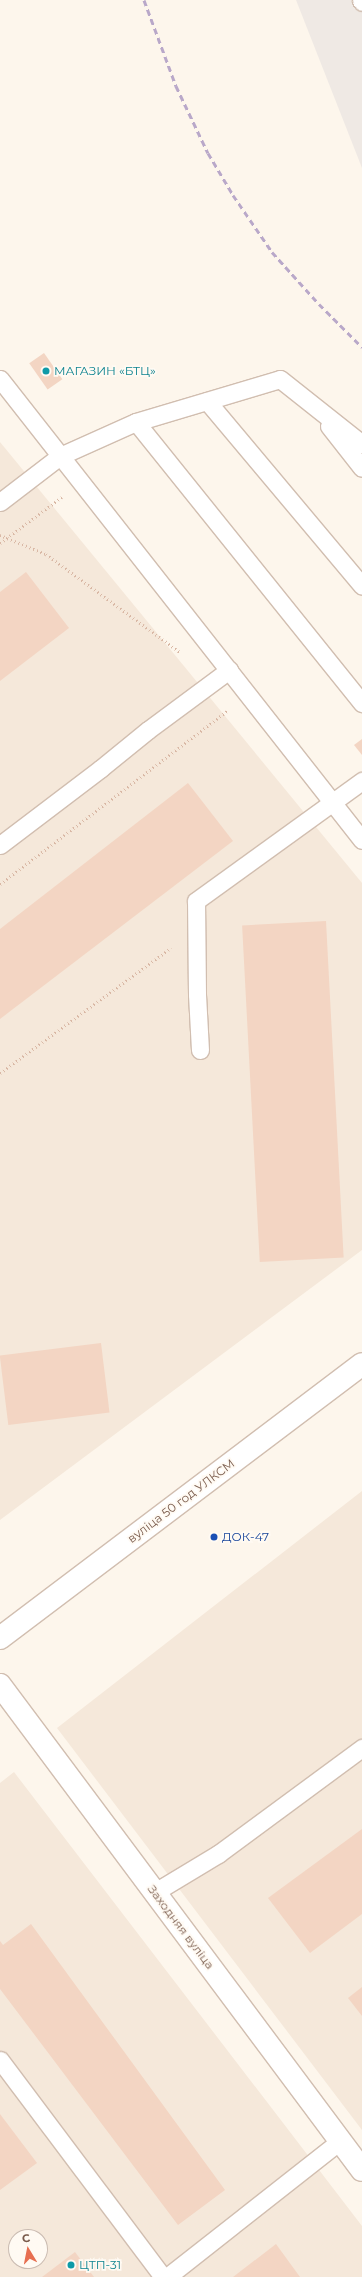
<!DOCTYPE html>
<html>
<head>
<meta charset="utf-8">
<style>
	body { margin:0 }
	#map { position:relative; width:362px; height:2277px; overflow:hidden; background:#fdf6ec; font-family:Montserrat,sans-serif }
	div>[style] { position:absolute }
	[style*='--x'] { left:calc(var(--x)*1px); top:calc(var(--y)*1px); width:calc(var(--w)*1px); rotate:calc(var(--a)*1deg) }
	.residential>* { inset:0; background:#f5e8da }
	.industrial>* { inset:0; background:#efe9e4 }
	.building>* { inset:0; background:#f3d5c3; transform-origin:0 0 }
	.path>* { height:2.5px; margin-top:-1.25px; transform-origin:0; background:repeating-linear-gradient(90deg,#d9b8a5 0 1px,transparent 0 4px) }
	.roads { filter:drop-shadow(1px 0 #d1beb0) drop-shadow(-1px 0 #d1beb0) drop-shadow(0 1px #d1beb0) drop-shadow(0 -1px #d1beb0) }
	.service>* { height:17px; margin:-8.5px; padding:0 8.5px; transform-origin:8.5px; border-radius:8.5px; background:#fff }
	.minor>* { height:22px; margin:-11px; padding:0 11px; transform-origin:11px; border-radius:11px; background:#fff }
	.secondary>* { height:22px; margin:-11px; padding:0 11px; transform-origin:11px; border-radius:11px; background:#fff }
	.rail>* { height:3px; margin-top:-1.5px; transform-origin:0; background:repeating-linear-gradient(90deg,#b9a8c9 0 6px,transparent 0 10px) }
	.dots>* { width:11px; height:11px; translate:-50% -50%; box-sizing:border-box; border:2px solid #fffaf3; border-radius:50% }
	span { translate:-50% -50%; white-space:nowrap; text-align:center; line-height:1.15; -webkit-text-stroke:3.5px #fffaf3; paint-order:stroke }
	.culture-label { font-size:12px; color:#0d838f }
	.left { translate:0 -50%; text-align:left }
	.street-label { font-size:12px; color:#7a5c4d }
	.transit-label { font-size:12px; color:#164399 }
	.north { position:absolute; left:8px; top:2229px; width:40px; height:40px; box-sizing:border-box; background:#fffaf3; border:1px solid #cabbb1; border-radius:50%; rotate:350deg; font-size:11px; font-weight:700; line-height:16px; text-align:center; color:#7a5c4d }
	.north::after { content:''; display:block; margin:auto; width:14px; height:18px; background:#e76f51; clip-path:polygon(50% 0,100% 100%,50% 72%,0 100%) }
</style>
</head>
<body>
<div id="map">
	<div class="residential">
		<i style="clip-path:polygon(0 442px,362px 883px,362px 1250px,0 1520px)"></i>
		<i style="clip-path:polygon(362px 1491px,362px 2130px,57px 1728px)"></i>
		<i style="clip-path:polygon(evenodd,14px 1772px,362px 2226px,362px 2277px,0 2277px,0 1783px,14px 1772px,16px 2237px,40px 2237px,40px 2261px,16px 2261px,16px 2237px)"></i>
	</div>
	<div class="industrial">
		<i style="clip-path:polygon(296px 0,362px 0,362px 168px)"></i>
	</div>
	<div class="building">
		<i style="left:44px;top:353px;width:32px;height:18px;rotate:55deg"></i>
		<i style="clip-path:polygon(26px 572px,69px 628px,0 681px,0 592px)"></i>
		<i style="clip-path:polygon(362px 739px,362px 755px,354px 745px)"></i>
		<i style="clip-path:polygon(188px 783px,233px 841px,0 1019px,0 929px)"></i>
		<i style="left:326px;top:921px;width:337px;height:84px;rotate:87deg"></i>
		<i style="left:101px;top:1343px;width:70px;height:102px;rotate:83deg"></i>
		<i style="clip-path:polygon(362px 1829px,362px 1914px,310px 1953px,268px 1898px)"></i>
		<i style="clip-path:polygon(31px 1924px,225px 2190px,178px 2225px,0 1989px,0 1941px,3px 1945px)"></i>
		<i style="clip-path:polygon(362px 1987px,362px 2016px,348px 1998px)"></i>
		<i style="clip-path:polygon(0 2114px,37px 2163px,0 2190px)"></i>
		<i style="clip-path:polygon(276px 2244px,300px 2277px,233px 2277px)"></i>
		<i style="clip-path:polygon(75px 2252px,94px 2277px,42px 2277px)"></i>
	</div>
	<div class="path">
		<i style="--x:0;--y:535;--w:50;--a:22.4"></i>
		<i style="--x:46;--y:554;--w:166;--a:36.2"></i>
		<i style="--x:0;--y:543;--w:77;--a:-36.6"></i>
		<i style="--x:0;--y:884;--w:287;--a:-37.3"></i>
		<i style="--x:0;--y:1073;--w:212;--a:-36.2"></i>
	</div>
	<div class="roads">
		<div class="service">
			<i style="--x:361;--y:0;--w:2;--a:63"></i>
			<i style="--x:0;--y:379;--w:586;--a:51.86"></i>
			<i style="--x:207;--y:401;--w:241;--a:50"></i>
			<i style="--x:136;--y:422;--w:361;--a:51.2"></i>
			<i style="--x:329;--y:426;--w:53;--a:51.8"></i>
			<i style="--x:0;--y:502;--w:76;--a:-37.5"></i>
			<i style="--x:60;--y:456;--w:83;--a:-24.1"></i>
			<i style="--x:136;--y:422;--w:150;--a:-16.6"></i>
			<i style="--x:280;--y:379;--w:105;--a:38.4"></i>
			<i style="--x:0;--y:845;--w:126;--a:-37.2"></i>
			<i style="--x:100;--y:769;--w:62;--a:-39.1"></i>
			<i style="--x:148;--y:730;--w:101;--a:-36.5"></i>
			<i style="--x:200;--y:1050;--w:56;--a:-93.1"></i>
			<i style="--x:197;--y:994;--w:93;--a:-90.6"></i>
			<i style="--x:196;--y:901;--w:205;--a:-35.9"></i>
			<i style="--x:155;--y:1892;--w:74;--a:-31.1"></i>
			<i style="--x:218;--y:1854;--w:179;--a:-36.4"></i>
			<i style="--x:0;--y:2060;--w:271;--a:53.1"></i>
			<i style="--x:167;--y:2277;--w:221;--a:-38.2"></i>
		</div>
		<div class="minor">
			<i style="--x:0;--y:1685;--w:605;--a:53.26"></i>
		</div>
		<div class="secondary">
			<i style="--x:0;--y:1638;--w:454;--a:-37.1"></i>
		</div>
	</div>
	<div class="rail">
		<i style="--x:144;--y:0;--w:92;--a:69.6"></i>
		<i style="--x:176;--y:86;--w:74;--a:64.5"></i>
		<i style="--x:208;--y:153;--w:49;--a:59.2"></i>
		<i style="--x:233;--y:195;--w:69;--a:55.6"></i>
		<i style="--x:272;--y:252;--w:70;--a:47.9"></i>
		<i style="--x:319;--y:304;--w:61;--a:45"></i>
	</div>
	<div class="dots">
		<i style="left:46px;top:371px;background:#0f9aa8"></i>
		<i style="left:214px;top:1537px;background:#1a4fb4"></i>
		<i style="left:71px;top:2265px;background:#0f9aa8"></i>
	</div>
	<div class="culture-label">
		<span class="left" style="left:54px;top:371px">МАГАЗИН «БТЦ»</span>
		<span class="left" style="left:79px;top:2265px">ЦТП-31</span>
	</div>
	<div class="street-label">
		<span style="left:181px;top:1501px;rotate:-37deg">вуліца 50 год УЛКСМ</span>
		<span style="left:181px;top:1927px;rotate:53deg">Заходняя вуліца</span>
	</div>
	<div class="transit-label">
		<span class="left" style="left:222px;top:1537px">ДОК-47</span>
	</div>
	<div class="north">С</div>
</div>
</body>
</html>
